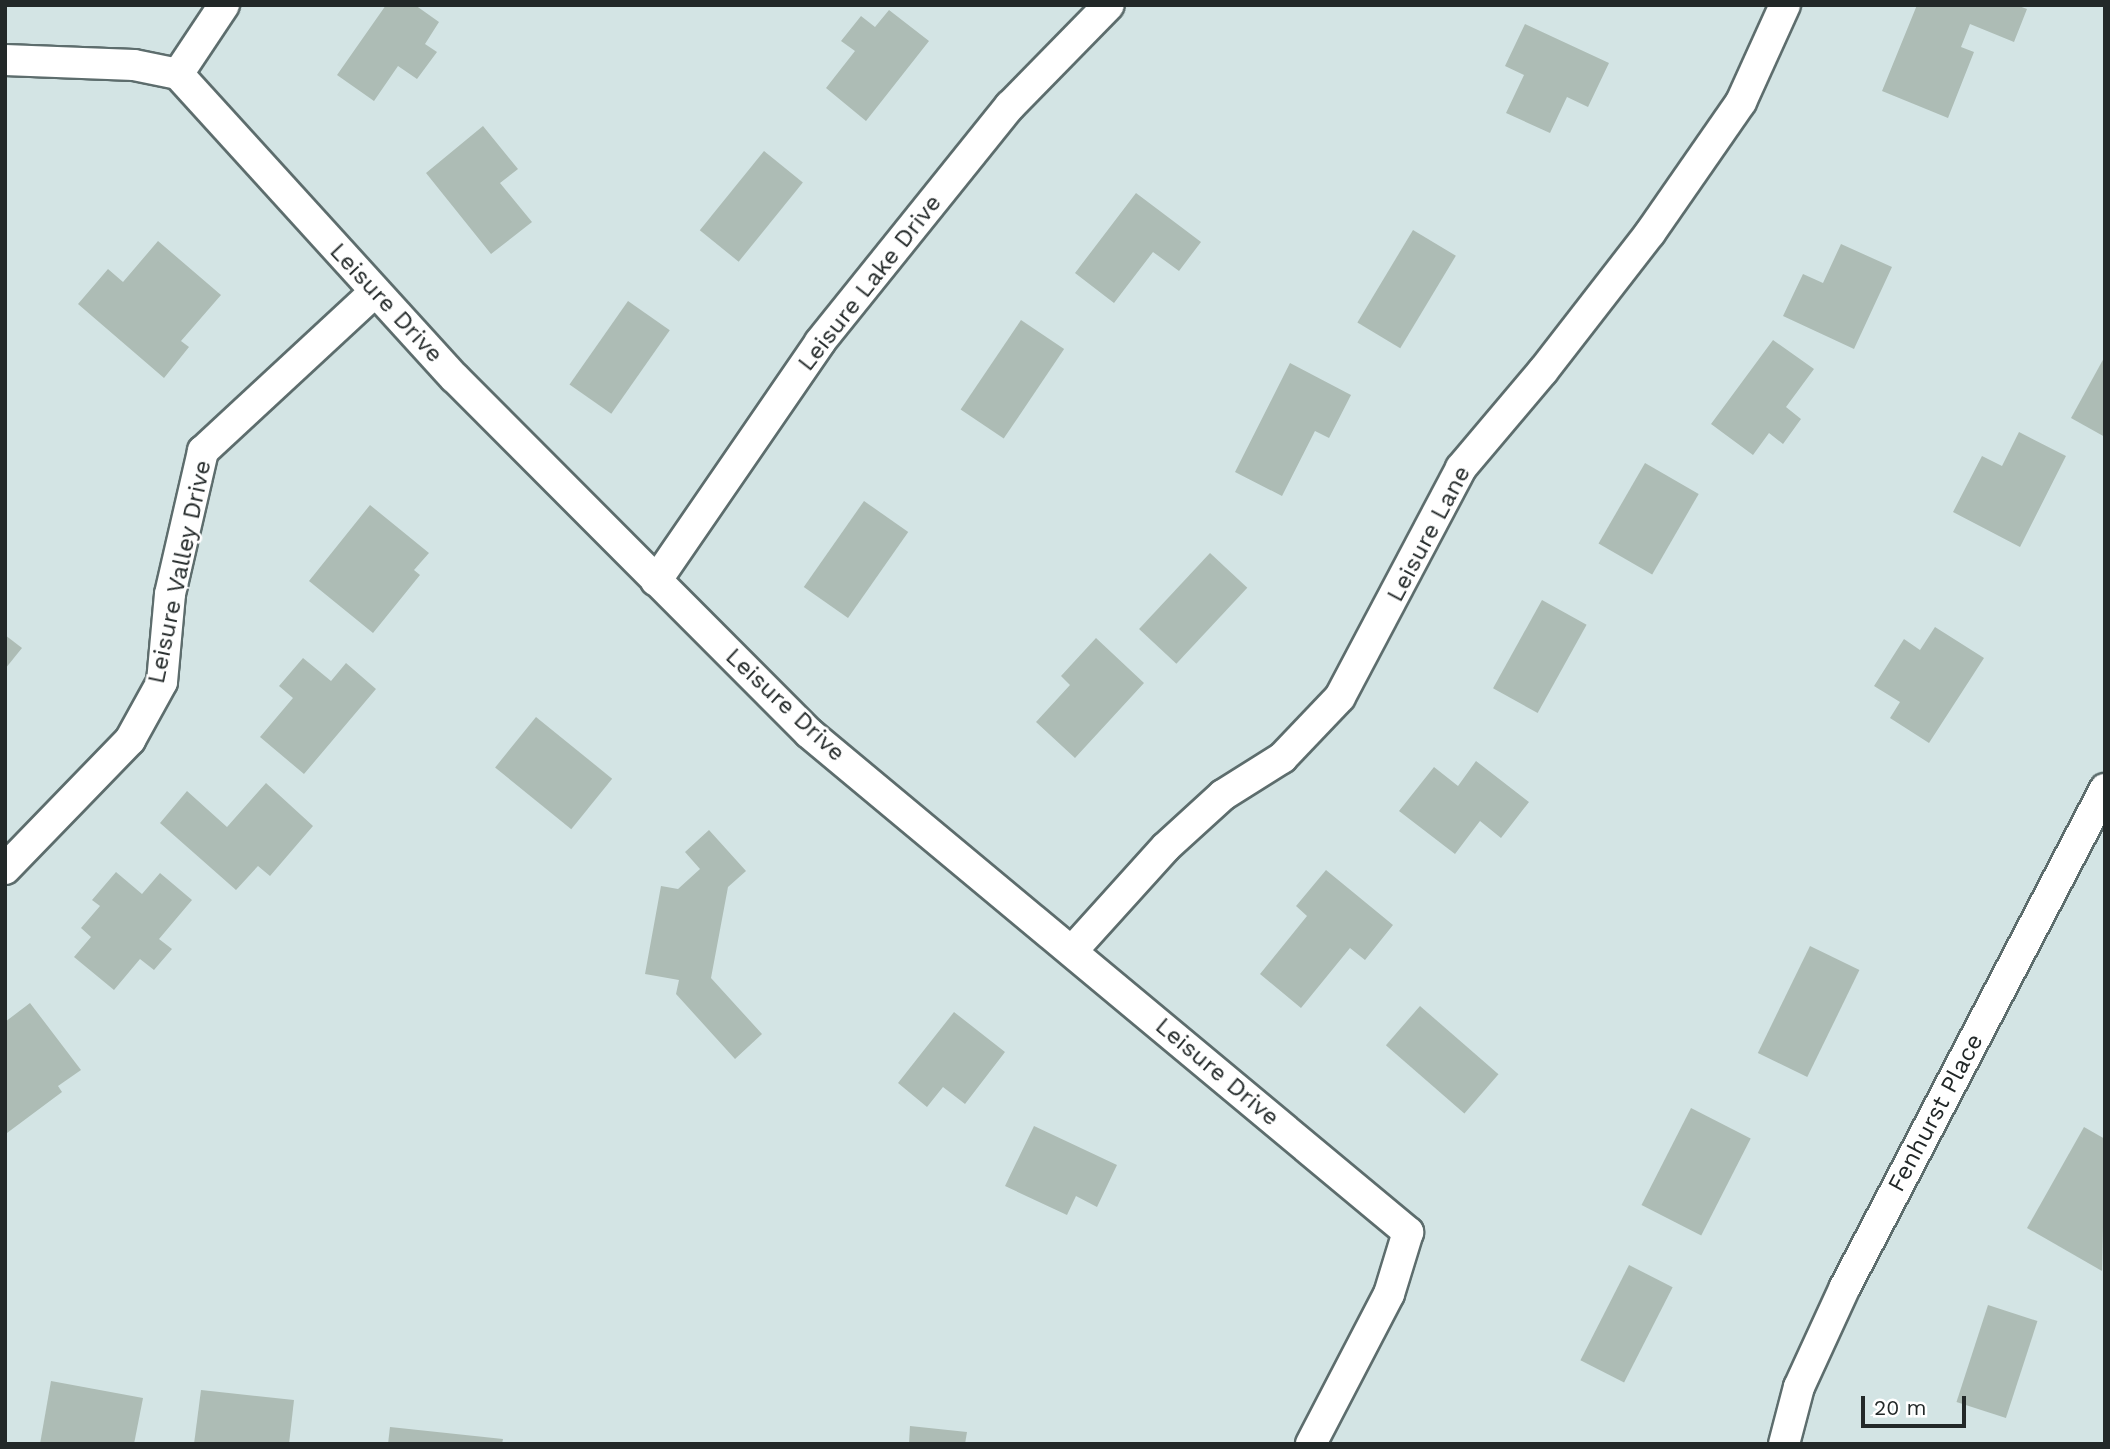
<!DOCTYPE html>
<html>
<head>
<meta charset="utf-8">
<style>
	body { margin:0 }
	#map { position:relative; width:2110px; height:1449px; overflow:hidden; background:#d3e4e4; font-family:"Work Sans",sans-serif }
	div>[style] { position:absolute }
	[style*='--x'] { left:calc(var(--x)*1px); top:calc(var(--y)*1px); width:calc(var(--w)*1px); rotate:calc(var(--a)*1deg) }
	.building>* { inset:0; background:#adbcb5; transform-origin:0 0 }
	.roads { filter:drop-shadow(2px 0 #5d6d6d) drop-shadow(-2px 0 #5d6d6d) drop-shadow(0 2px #5d6d6d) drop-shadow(0 -2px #5d6d6d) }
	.street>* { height:30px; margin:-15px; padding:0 15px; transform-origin:15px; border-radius:15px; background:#fff }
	span { translate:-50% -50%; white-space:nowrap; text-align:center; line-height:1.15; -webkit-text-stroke:5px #fff; paint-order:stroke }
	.street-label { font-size:24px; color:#222828 }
	.frame { position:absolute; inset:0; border:7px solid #222828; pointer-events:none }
	.scale { position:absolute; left:1861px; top:1396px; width:105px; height:32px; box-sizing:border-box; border:4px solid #222828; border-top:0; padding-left:9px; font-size:21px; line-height:24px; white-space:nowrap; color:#222828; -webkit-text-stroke:5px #fff; paint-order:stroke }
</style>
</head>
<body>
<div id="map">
	<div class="building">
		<i style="clip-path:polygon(386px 5px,415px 5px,439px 22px,425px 44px,437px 52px,417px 79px,398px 66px,374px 101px,337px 75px)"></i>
		<i style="clip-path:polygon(1917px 5px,2016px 5px,2027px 9px,2014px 42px,1970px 24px,1961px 47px,1974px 52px,1948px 118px,1882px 91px)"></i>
		<i style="clip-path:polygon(889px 10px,929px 41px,866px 121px,826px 88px,855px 51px,841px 41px,861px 16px,875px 27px)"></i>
		<i style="clip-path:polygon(1525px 24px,1609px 63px,1588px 107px,1567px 97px,1550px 133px,1506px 113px,1524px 75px,1505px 66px)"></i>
		<i style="clip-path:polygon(483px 126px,518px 169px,500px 183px,532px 222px,491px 254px,426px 173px)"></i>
		<i style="left:764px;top:151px;width:50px;height:102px;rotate:39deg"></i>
		<i style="clip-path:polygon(1136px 193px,1201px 242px,1179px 271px,1153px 252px,1114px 303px,1075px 273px)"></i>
		<i style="left:1413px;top:230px;width:50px;height:108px;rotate:31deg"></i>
		<i style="clip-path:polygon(158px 241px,221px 295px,181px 341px,189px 347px,164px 378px,78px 304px,108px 269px,123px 282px)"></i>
		<i style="clip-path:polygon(1841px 244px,1892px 267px,1854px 349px,1783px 316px,1803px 274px,1823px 283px)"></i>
		<i style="left:628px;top:301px;width:51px;height:102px;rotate:35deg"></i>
		<i style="left:1021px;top:320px;width:52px;height:108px;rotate:34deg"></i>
		<i style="clip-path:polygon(1773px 340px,1814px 369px,1786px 407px,1801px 419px,1783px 444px,1769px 433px,1753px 455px,1711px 424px)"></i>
		<i style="clip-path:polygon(2105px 356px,2105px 437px,2071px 418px)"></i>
		<i style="clip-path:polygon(1290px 363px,1351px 395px,1329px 438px,1315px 431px,1282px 496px,1235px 472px)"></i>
		<i style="clip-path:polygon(2019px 432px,2066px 456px,2020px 547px,1953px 512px,1982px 456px,2002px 466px)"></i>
		<i style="left:1645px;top:463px;width:62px;height:93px;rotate:30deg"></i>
		<i style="left:864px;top:501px;width:54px;height:105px;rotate:35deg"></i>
		<i style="clip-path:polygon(370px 505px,429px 553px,414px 570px,420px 575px,373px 633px,309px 581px)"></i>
		<i style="left:1210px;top:553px;width:51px;height:104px;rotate:43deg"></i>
		<i style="left:1542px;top:600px;width:51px;height:101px;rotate:29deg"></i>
		<i style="clip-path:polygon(1935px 627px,1984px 658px,1929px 743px,1890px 718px,1900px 702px,1874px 686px,1904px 639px,1920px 650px)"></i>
		<i style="clip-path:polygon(5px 635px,22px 648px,5px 669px)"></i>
		<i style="clip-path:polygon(1096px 638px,1144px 683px,1075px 758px,1036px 722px,1070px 685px,1061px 676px)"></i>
		<i style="clip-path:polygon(303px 658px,331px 681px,346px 663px,376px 689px,304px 774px,260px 737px,293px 698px,279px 686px)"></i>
		<i style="left:536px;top:717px;width:98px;height:65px;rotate:39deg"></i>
		<i style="clip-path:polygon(1476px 761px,1529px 802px,1501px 838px,1480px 821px,1455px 854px,1399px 811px,1434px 767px,1458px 786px)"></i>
		<i style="clip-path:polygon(266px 783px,313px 826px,270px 876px,258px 866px,236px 890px,160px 823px,187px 791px,227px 827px)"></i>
		<i style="clip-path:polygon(709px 830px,746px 871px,728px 887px,711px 978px,762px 1034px,735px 1059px,676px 994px,679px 980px,645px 974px,661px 886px,678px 889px,700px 869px,685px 852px)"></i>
		<i style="clip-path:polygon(1326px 870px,1393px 925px,1365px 960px,1350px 948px,1301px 1008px,1260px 974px,1307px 916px,1296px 906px)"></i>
		<i style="clip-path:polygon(116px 872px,142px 894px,160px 873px,192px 900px,159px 939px,172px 949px,154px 970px,140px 959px,114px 990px,74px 957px,91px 937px,81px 928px,100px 906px,92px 900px)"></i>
		<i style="left:1810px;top:946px;width:55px;height:119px;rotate:26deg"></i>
		<i style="clip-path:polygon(30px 1003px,81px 1070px,58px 1086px,62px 1092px,7px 1133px,5px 1022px)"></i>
		<i style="left:1420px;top:1006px;width:104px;height:52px;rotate:41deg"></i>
		<i style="clip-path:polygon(954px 1012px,1005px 1052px,965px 1104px,943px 1087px,927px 1107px,898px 1083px)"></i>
		<i style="left:1691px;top:1108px;width:67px;height:109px;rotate:27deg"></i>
		<i style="clip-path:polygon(1034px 1126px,1117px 1165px,1097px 1207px,1076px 1196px,1067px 1215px,1005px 1186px)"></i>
		<i style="clip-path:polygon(2084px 1127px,2105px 1139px,2102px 1271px,2027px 1228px)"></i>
		<i style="left:1629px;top:1265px;width:49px;height:107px;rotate:27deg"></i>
		<i style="left:1988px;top:1305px;width:52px;height:102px;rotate:18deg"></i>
		<i style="clip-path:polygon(51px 1381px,143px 1398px,134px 1444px,40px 1444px)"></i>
		<i style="clip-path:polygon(201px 1390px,294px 1400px,289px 1444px,194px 1444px)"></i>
		<i style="clip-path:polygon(910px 1426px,967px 1432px,965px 1444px,909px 1444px)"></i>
		<i style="clip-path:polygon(390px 1427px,503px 1439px,502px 1444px,388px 1444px)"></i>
	</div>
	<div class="roads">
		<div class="street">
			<i style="--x:5;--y:60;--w:129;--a:2.2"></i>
			<i style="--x:134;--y:65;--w:45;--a:11.6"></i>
			<i style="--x:178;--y:74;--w:411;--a:47.7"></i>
			<i style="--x:455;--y:378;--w:501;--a:45.08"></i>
			<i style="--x:809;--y:733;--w:780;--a:39.8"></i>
			<i style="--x:1408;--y:1232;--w:65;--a:107"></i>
			<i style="--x:1389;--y:1294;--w:169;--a:117.5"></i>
			<i style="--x:178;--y:74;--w:83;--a:-56.3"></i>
			<i style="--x:656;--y:581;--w:290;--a:-55.5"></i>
			<i style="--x:820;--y:342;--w:303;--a:-51.2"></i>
			<i style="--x:1010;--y:106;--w:141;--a:-45.6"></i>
			<i style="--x:5;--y:869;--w:180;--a:-45.9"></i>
			<i style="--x:130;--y:740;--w:66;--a:-61.1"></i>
			<i style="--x:162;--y:682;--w:88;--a:-84.8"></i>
			<i style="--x:170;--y:594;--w:147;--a:-77"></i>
			<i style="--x:203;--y:451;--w:234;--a:-42.8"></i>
			<i style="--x:1072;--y:951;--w:140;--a:-47.9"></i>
			<i style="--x:1166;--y:847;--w:77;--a:-42.4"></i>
			<i style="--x:1223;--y:795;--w:70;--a:-32.1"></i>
			<i style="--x:1282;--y:758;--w:84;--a:-46.4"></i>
			<i style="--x:1340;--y:697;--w:259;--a:-62.1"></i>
			<i style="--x:1461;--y:468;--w:127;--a:-49.8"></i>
			<i style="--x:1543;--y:371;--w:175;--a:-52.2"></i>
			<i style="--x:1650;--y:233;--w:160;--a:-55.2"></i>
			<i style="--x:1741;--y:102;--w:107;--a:-65.6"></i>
			<i style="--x:1784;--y:1444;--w:59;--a:-75.3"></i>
			<i style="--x:1799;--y:1387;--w:110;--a:-65.3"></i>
			<i style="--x:1845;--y:1287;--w:562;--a:-62.43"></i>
		</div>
	</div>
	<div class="street-label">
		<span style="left:870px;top:283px;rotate:-52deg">Leisure Lake Drive</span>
		<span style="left:386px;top:303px;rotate:47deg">Leisure Drive</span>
		<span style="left:1429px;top:534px;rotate:-62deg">Leisure Lane</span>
		<span style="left:180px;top:572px;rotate:-78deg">Leisure Valley Drive</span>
		<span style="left:785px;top:705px;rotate:43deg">Leisure Drive</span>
		<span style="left:1217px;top:1072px;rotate:40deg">Leisure Drive</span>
		<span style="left:1936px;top:1113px;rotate:-62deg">Fenhurst Place</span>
	</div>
	<div class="frame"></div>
	<div class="scale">20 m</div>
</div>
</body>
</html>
